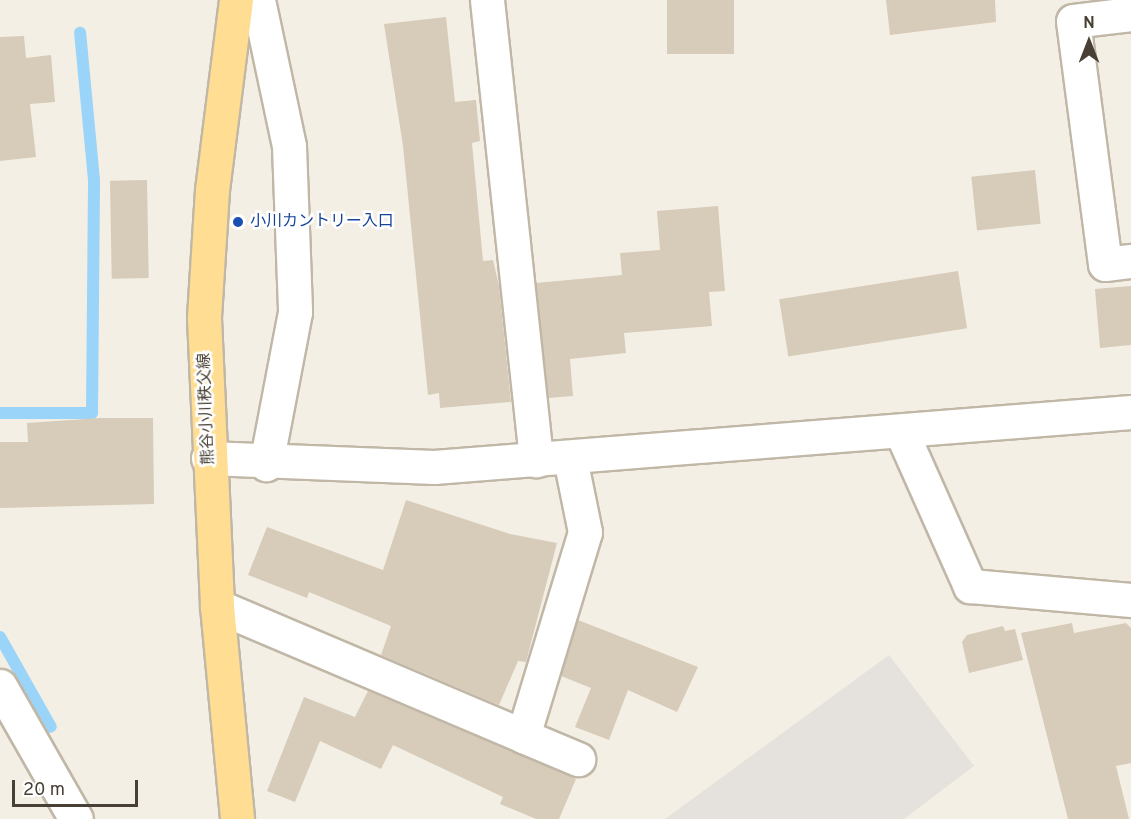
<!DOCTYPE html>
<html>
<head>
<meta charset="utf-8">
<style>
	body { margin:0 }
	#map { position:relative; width:1131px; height:819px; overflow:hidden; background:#f4efe5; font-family:Overpass,"Noto Sans JP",sans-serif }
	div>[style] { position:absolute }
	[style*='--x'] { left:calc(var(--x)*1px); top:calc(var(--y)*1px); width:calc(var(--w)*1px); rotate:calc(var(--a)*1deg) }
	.parking>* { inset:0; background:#e5e2de }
	.stream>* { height:12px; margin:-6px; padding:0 6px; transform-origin:6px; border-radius:6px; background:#9ad4f8 }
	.building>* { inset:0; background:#d7cbb9; transform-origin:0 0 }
	.roads { filter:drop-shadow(2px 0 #c1b7a6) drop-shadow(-2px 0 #c1b7a6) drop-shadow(0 2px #c1b7a6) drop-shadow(0 -2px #c1b7a6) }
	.minor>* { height:33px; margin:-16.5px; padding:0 16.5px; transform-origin:16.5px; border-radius:16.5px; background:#fff }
	.major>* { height:33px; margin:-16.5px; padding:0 16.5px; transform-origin:16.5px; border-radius:16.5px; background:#ffde93 }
	.dots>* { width:16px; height:16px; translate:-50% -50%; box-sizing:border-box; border:3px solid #fff; border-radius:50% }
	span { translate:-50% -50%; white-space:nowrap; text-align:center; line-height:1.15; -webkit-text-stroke:5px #fff; paint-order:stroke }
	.transit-label { font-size:16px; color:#164399 }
	.left { translate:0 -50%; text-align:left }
	.street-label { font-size:16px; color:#484034 }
	.north { position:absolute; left:1059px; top:12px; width:60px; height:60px; -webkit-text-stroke:4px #fff; paint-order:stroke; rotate:0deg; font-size:16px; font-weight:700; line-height:24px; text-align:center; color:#484034 }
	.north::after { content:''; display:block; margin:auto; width:21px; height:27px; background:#484034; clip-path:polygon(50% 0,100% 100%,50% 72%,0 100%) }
	.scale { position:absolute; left:12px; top:780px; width:126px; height:27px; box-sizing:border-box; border:3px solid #484034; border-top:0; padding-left:8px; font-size:18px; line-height:21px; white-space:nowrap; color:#484034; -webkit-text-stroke:4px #fff; paint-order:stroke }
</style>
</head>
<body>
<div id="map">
	<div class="parking">
		<i style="clip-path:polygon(889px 655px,974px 766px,904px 819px,665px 819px)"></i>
	</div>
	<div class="stream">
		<i style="--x:0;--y:413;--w:92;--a:0"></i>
		<i style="--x:92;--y:413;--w:233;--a:-89.5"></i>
		<i style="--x:94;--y:180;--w:148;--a:-95.4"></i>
		<i style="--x:0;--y:637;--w:103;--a:60.5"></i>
	</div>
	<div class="building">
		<i style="left:667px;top:0;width:67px;height:54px"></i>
		<i style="clip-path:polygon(886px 0,995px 0,996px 22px,890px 35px)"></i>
		<i style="clip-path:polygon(446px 17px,455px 102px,476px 100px,480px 141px,472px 143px,483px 261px,493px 260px,499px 286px,511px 402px,440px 408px,439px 393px,428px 395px,403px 146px,384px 24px)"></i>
		<i style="clip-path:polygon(24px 36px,26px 58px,51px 55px,55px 102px,30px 104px,36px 157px,0 161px,0 37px)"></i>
		<i style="left:1035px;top:170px;width:54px;height:64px;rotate:84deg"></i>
		<i style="left:147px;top:180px;width:98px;height:37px;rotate:89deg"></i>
		<i style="clip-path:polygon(718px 206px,725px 291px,709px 292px,712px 326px,624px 333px,626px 353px,570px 359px,573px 396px,548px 398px,536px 283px,622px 275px,620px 253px,660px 250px,657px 211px)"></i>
		<i style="left:958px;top:271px;width:58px;height:181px;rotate:81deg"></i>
		<i style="clip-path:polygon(1131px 286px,1131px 345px,1100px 348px,1095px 289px)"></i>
		<i style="clip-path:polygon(100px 418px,153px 418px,154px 504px,0 508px,0 442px,28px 442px,27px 423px)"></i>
		<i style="clip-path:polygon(406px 500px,510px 534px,557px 543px,526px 662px,518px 661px,499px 705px,381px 655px,391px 626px,309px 592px,307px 598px,248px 575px,267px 527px,383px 570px)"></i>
		<i style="clip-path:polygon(578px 620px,698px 667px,677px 712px,628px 690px,609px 740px,575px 727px,591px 688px,561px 676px)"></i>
		<i style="clip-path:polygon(1072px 623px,1074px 633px,1126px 623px,1131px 628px,1131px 763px,1116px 766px,1129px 819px,1068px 819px,1021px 633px)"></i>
		<i style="clip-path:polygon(1003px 626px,1005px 631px,1015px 629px,1023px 660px,969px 673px,962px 642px,967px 635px)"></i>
		<i style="clip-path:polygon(368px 691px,576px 779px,559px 819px,536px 819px,500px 804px,503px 797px,393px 745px,381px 769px,320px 741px,295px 802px,267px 791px,304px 697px,355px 717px)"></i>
	</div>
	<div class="roads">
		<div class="minor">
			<i style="--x:258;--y:0;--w:149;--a:78"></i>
			<i style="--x:289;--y:146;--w:166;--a:87.9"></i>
			<i style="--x:295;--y:312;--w:155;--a:100.8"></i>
			<i style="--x:487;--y:0;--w:463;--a:83.9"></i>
			<i style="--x:1131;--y:14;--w:58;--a:173.1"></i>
			<i style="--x:1073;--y:21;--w:245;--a:82.5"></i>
			<i style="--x:1105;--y:264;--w:26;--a:-7"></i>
			<i style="--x:901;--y:431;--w:170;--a:66"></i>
			<i style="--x:970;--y:586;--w:162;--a:5"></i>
			<i style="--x:208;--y:458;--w:226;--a:2.3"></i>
			<i style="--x:434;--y:467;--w:699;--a:-4.51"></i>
			<i style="--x:217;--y:606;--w:332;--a:23"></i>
			<i style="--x:523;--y:736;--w:213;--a:-73.1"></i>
			<i style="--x:585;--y:532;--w:76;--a:-101.5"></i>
			<i style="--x:0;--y:686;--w:153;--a:60.3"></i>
			<i style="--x:523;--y:736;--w:60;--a:22.7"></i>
		</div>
		<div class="major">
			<i style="--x:236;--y:0;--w:192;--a:97.2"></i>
			<i style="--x:212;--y:190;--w:128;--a:93.6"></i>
			<i style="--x:204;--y:318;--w:288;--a:87.4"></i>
			<i style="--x:217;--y:606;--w:214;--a:84.6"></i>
		</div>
	</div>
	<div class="dots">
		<i style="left:238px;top:222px;background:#1a4fb4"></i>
	</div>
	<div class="transit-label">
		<span class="left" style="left:250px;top:222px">小川カントリー入口</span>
	</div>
	<div class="street-label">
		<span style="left:207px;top:409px;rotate:-92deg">熊谷小川秩父線</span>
	</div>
	<div class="north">N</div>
	<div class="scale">20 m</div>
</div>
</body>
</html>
